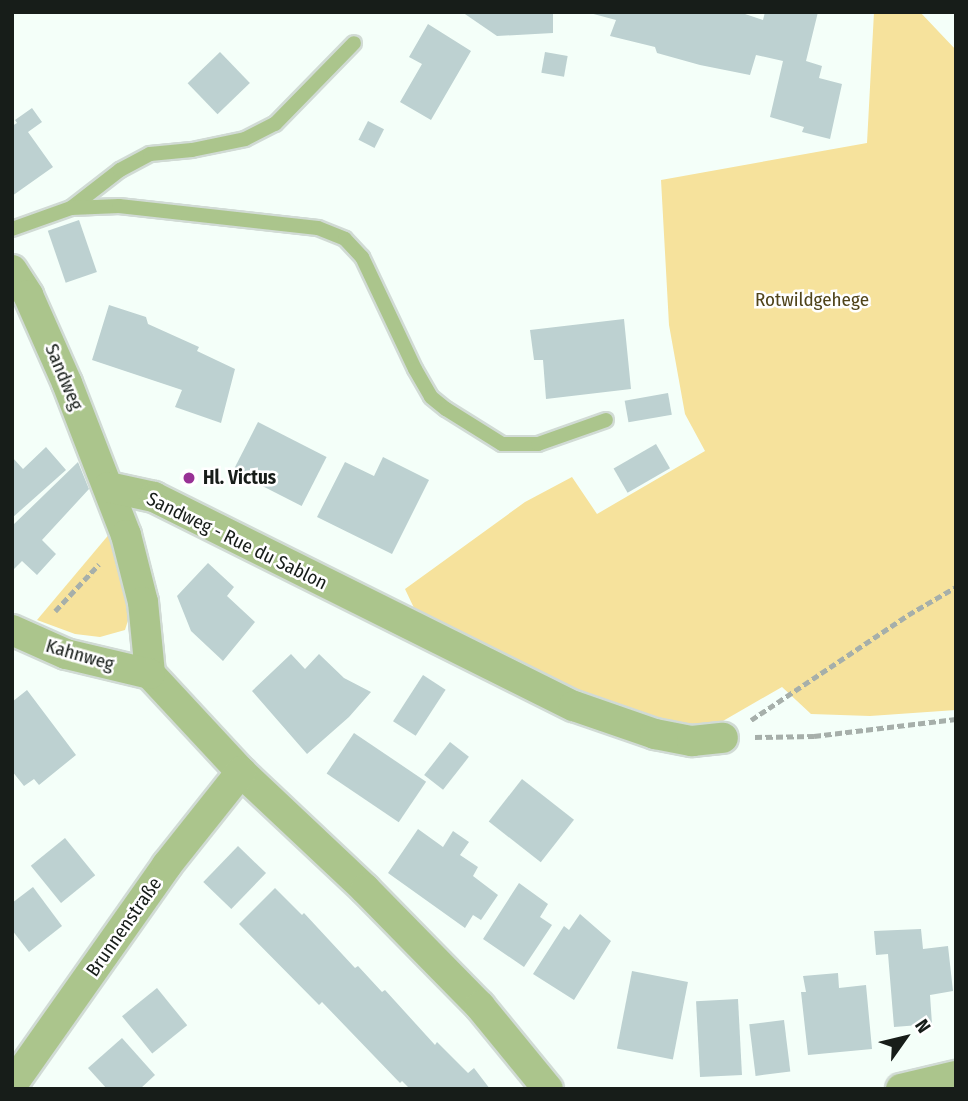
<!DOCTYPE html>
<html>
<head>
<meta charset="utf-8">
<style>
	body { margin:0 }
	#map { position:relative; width:968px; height:1101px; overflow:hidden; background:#f4fff9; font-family:"Fira Sans Condensed",sans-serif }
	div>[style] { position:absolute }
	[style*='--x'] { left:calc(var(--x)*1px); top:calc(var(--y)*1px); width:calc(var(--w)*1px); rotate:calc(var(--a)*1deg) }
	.green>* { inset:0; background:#f6e29c }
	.building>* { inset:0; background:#bdd1d1; transform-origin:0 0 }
	.path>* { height:4.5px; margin-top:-2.25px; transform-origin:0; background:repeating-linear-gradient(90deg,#a6afaa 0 7px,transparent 0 10.5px) }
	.roads { filter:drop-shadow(2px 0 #d1dbd5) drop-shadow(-2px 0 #d1dbd5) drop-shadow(0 2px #d1dbd5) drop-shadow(0 -2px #d1dbd5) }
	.service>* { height:14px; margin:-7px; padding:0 7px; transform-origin:7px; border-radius:7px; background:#abc58c }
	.minor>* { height:30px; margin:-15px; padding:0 15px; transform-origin:15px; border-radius:15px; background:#abc58c }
	.dots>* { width:19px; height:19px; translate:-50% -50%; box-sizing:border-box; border:4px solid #fff; border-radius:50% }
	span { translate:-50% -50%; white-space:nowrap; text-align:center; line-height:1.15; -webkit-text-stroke:5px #fff; paint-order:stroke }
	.park-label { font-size:19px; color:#50441a }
	.street-label { font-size:19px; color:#171d19 }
	.poi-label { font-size:19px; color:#171d19; font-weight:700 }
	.left { translate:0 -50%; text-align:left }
	.frame { position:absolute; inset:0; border:14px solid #171d19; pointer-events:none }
	.north { position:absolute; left:870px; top:1003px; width:70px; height:70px; -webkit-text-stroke:5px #fff; paint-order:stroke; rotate:56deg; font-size:19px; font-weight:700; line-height:28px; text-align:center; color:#171d19 }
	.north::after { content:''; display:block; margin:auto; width:24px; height:32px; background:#171d19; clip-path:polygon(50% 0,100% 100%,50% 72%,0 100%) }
</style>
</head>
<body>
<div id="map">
	<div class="green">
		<i style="clip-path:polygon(874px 12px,920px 12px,956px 50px,956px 710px,870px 716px,811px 714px,782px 687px,716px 725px,687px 727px,651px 719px,565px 688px,414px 608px,405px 589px,525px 502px,572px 477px,597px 514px,705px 451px,685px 414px,669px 325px,661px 180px,867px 143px)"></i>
		<i style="clip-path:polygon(111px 532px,129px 617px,125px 630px,100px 637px,75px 634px,37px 620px)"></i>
	</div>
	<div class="building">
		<i style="clip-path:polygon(462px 12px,553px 12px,553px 33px,497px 36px)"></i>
		<i style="clip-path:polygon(586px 12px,739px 12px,763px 20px,765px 12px,818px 12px,806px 61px,822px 66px,819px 78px,842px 84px,830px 139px,802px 132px,804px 127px,770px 117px,783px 61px,756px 55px,750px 75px,700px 65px,657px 53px,655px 47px,610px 36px,616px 20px)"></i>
		<i style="clip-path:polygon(428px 24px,471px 51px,431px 120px,400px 102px,422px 64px,409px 57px)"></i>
		<i style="left:220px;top:52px;width:43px;height:45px;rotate:46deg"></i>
		<i style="left:545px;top:52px;width:23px;height:21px;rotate:10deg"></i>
		<i style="clip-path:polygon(32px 108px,42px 122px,28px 132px,53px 167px,12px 196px,12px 126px,17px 123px,15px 120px)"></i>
		<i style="left:368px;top:121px;width:18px;height:21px;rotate:27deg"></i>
		<i style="left:79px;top:220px;width:55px;height:33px;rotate:71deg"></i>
		<i style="clip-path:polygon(109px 305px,146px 317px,148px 324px,199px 347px,197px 351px,235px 369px,221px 423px,175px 407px,182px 390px,92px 360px)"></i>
		<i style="clip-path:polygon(624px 319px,631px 389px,546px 399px,543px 360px,534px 360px,530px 330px)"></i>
		<i style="left:668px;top:393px;width:22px;height:44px;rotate:80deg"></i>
		<i style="left:258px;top:422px;width:77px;height:55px;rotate:27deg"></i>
		<i style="left:656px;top:444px;width:28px;height:49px;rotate:60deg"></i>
		<i style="clip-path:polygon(46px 447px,66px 470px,12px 518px,12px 457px,23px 469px)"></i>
		<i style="clip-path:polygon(383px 457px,429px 480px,392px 554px,317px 517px,345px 462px,374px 476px)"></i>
		<i style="clip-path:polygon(78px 462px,89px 489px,42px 540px,56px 554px,37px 575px,22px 561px,12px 571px,12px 526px)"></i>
		<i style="clip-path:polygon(208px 563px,234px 587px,227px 596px,255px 622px,223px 661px,191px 631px,177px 596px)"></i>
		<i style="clip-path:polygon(291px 654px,305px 669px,319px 654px,344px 678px,371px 692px,349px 717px,307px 754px,252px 691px)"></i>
		<i style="left:423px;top:675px;width:27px;height:55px;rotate:33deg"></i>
		<i style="clip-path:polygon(27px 690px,76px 755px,39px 785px,34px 779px,24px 786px,12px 771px,12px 702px)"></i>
		<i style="left:354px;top:733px;width:87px;height:49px;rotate:34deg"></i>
		<i style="left:450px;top:742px;width:24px;height:42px;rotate:38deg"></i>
		<i style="left:522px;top:779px;width:66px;height:54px;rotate:38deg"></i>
		<i style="clip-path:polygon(418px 829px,443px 847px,453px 831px,469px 842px,460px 855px,478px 867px,473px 876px,498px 895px,481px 920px,473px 915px,465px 928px,388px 873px)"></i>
		<i style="left:65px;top:838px;width:48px;height:44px;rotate:51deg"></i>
		<i style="left:238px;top:846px;width:39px;height:50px;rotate:44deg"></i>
		<i style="clip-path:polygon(519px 883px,548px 904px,540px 917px,552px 925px,524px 967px,483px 939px)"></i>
		<i style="clip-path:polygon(33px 887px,62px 926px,29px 952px,12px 930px,12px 903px)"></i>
		<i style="clip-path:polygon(275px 888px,302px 915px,304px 913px,355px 968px,358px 966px,382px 992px,385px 990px,435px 1045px,437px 1042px,468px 1073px,474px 1068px,490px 1089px,410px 1089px,402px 1081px,400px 1083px,322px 1002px,319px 1005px,239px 924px)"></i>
		<i style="clip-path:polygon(580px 914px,611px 941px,574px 1000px,533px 974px,564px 926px,569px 930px)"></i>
		<i style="clip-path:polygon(921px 929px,923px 949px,948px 946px,953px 991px,930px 995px,932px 1024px,894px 1027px,888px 954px,876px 955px,874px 931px)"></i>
		<i style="left:632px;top:971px;width:57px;height:79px;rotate:11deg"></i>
		<i style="clip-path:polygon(838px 973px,839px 988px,866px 985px,872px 1049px,808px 1055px,801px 992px,806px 992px,803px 976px)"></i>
		<i style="left:157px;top:988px;width:48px;height:45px;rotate:51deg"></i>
		<i style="left:738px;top:999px;width:76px;height:42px;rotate:87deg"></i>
		<i style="left:784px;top:1020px;width:52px;height:35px;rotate:83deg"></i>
		<i style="clip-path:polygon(122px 1038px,155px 1075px,140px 1089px,107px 1089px,88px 1068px)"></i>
	</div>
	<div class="path">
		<i style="--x:55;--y:611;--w:64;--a:-46.9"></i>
		<i style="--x:751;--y:720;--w:189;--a:-33.8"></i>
		<i style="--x:908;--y:615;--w:56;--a:-30.3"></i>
		<i style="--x:755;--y:737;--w:59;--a:-1"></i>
		<i style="--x:814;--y:736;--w:143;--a:-6.8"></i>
	</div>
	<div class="roads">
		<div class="service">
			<i style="--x:71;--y:208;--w:62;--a:-37.8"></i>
			<i style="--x:120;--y:170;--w:34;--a:-28"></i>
			<i style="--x:150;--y:154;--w:42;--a:-5.4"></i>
			<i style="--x:192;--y:150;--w:54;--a:-11.7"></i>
			<i style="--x:245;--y:139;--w:34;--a:-27"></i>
			<i style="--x:275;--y:124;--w:113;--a:-45.7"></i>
			<i style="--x:12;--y:229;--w:63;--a:-19.6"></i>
			<i style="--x:71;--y:208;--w:48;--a:-2.4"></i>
			<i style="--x:119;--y:206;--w:200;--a:6.3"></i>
			<i style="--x:318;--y:228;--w:29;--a:22"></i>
			<i style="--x:345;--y:239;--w:25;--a:47"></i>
			<i style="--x:362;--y:257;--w:124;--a:64.7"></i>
			<i style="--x:415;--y:369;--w:32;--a:60"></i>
			<i style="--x:431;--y:397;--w:19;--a:39"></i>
			<i style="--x:446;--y:409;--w:66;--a:32"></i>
			<i style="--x:502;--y:444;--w:36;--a:0"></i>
			<i style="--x:538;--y:444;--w:72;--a:-19.4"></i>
		</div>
		<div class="minor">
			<i style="--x:12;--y:270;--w:30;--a:57"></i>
			<i style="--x:28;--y:295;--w:96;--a:66.1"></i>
			<i style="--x:67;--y:383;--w:163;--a:68.8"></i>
			<i style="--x:126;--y:535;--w:69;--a:75.8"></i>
			<i style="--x:143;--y:602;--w:72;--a:84.4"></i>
			<i style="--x:150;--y:674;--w:134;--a:47.1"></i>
			<i style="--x:241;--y:772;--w:170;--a:43.3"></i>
			<i style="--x:365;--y:889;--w:164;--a:45.5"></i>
			<i style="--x:480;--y:1006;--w:107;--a:50.7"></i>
			<i style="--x:108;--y:487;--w:47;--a:12.3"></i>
			<i style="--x:154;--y:497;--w:469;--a:26.5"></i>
			<i style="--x:574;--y:706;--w:86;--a:19.1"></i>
			<i style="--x:655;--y:734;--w:38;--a:11"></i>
			<i style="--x:692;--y:741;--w:31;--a:-6"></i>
			<i style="--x:12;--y:630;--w:59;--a:24"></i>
			<i style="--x:66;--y:654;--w:86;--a:13.4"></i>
			<i style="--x:12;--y:1085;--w:269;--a:-54.8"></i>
			<i style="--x:167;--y:865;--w:119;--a:-51.5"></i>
			<i style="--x:901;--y:1089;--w:57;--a:-13.3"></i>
		</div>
	</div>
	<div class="dots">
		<i style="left:189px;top:478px;background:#983195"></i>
	</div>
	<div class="park-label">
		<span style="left:812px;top:300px">Rotwildgehege</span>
	</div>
	<div class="street-label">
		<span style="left:64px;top:377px;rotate:67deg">Sandweg</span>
		<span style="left:237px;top:541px;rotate:26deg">Sandweg - Rue du Sablon</span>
		<span style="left:80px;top:655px;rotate:16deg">Kahnweg</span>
		<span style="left:124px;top:927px;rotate:-55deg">Brunnenstraße</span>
	</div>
	<div class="poi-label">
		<span class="left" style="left:203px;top:478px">Hl. Victus</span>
	</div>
	<div class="frame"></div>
	<div class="north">N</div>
</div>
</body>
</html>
